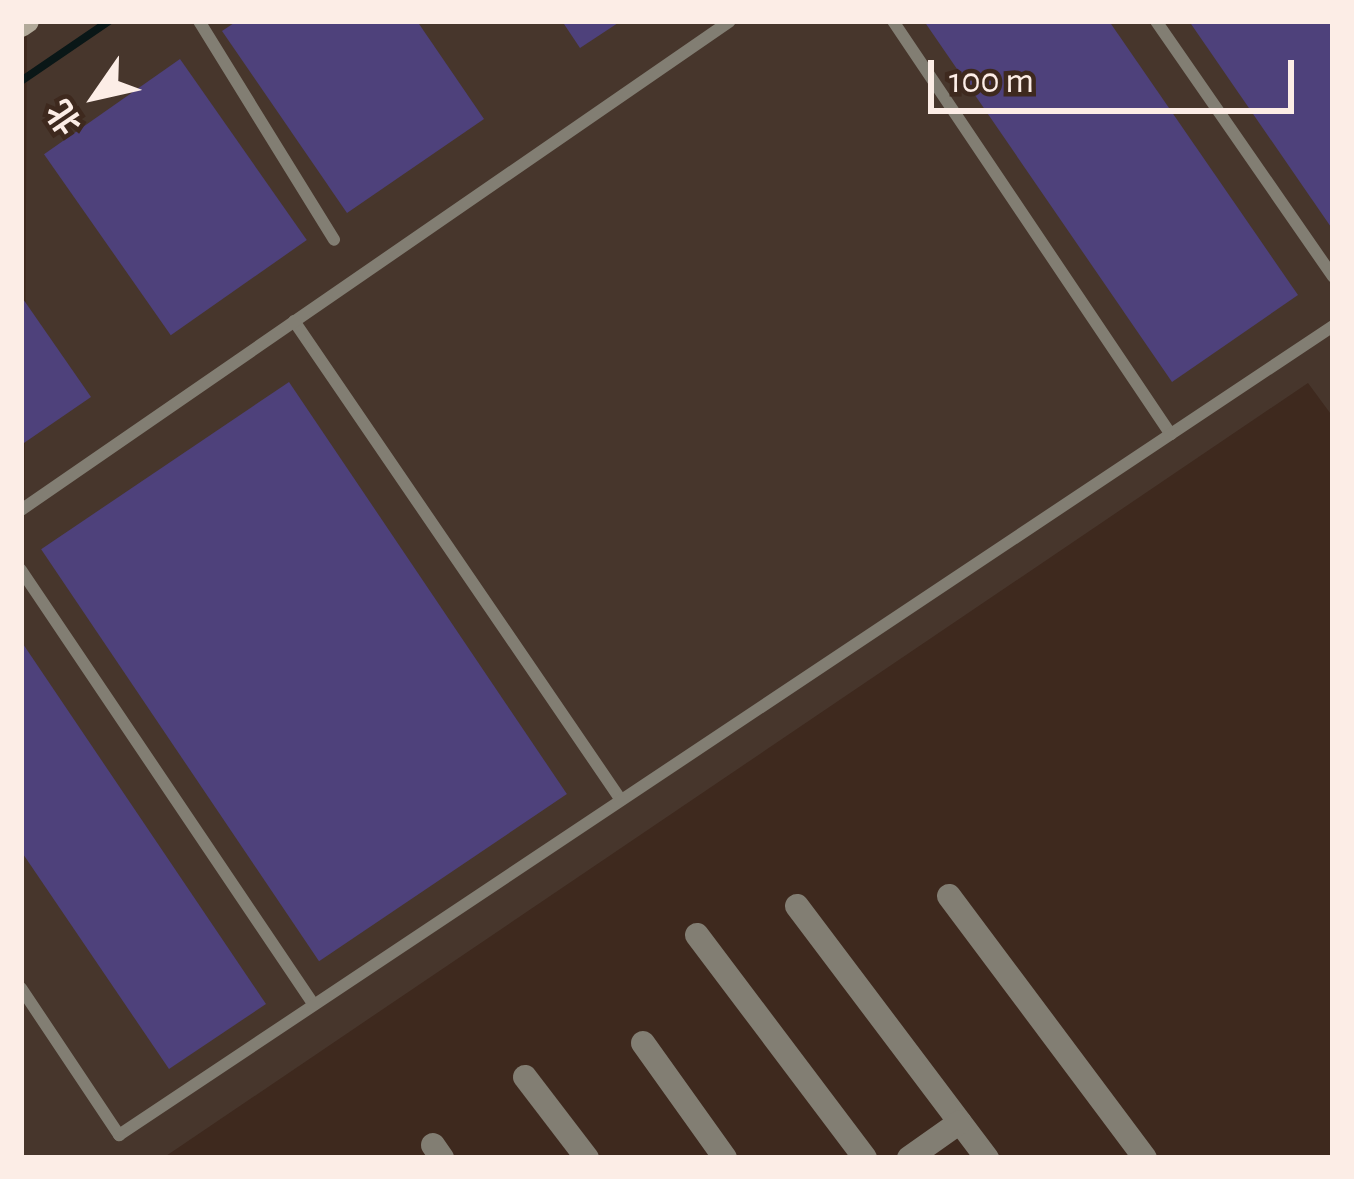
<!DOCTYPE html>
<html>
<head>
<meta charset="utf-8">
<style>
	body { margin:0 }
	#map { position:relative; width:1354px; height:1179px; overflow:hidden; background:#3e291e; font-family:"Alegreya Sans","Noto Sans SC",sans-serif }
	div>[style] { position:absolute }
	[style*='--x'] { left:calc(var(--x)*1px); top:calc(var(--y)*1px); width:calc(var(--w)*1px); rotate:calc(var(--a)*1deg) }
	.industrial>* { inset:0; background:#47362c }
	.stream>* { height:8px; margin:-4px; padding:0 4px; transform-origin:4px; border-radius:4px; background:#0a1717 }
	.building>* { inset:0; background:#4e417b; transform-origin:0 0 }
	.service>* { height:12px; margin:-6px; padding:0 6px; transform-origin:6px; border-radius:6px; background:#827e73 }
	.minor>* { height:24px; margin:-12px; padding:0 12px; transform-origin:12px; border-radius:12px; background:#827e73 }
	.secondary>* { height:24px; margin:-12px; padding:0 12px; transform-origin:12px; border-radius:12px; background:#b2aa9a }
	span { translate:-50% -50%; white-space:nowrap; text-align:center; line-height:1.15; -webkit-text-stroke:10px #3e291e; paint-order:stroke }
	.frame { position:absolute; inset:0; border:24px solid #fcede6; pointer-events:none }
	.north { position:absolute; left:36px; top:36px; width:120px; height:120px; -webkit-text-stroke:9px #3e291e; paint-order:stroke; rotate:236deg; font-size:33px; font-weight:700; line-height:48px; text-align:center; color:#fcede6 }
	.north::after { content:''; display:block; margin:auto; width:42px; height:54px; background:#fcede6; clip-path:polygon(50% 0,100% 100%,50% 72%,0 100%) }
	.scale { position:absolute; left:928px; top:60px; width:366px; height:54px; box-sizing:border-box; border:6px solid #fcede6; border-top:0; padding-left:15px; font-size:36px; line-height:42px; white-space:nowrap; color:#fcede6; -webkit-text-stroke:9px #3e291e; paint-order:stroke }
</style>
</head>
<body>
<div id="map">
	<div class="industrial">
		<i style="clip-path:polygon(27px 21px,1333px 21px,1333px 417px,1308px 383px,163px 1158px,21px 1158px)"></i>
	</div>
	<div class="stream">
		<i style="--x:21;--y:81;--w:107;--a:-34.3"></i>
	</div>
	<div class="building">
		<i style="clip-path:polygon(237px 21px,417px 21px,484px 119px,347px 213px,222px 31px)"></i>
		<i style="clip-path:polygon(562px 21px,621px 21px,580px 48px)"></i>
		<i style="clip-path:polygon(924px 21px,1109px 21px,1298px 295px,1172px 382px)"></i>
		<i style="clip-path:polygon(1189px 21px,1333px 21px,1333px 230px)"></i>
		<i style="left:180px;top:59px;width:221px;height:166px;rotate:55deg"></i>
		<i style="clip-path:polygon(21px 296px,91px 397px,21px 445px)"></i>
		<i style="left:289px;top:382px;width:497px;height:299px;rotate:56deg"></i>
		<i style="clip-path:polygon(21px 641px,266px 1004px,169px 1069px,21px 851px)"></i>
	</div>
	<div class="service">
		<i style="--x:199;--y:21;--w:257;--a:58.3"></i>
		<i style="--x:893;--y:21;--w:498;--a:56.1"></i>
		<i style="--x:1156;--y:21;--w:311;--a:55.3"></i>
		<i style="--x:294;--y:321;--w:580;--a:55.68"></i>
		<i style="--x:21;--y:510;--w:861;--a:-34.59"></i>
		<i style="--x:21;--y:570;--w:524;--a:56.04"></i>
		<i style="--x:21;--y:988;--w:177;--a:56.3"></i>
		<i style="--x:119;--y:1135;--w:1459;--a:-33.68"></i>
	</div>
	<div class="minor">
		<i style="--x:949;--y:896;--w:327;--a:53.2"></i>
		<i style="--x:797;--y:906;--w:316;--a:53"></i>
		<i style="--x:697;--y:935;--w:279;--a:53"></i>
		<i style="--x:643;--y:1043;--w:141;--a:54.5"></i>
		<i style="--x:525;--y:1077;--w:102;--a:52.6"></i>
		<i style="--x:433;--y:1145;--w:16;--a:55"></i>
		<i style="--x:909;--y:1158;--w:62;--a:-35.2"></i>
	</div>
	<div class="secondary">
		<i style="--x:21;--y:25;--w:7;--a:-34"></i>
	</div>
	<div class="frame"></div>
	<div class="north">北</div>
	<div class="scale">100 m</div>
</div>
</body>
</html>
